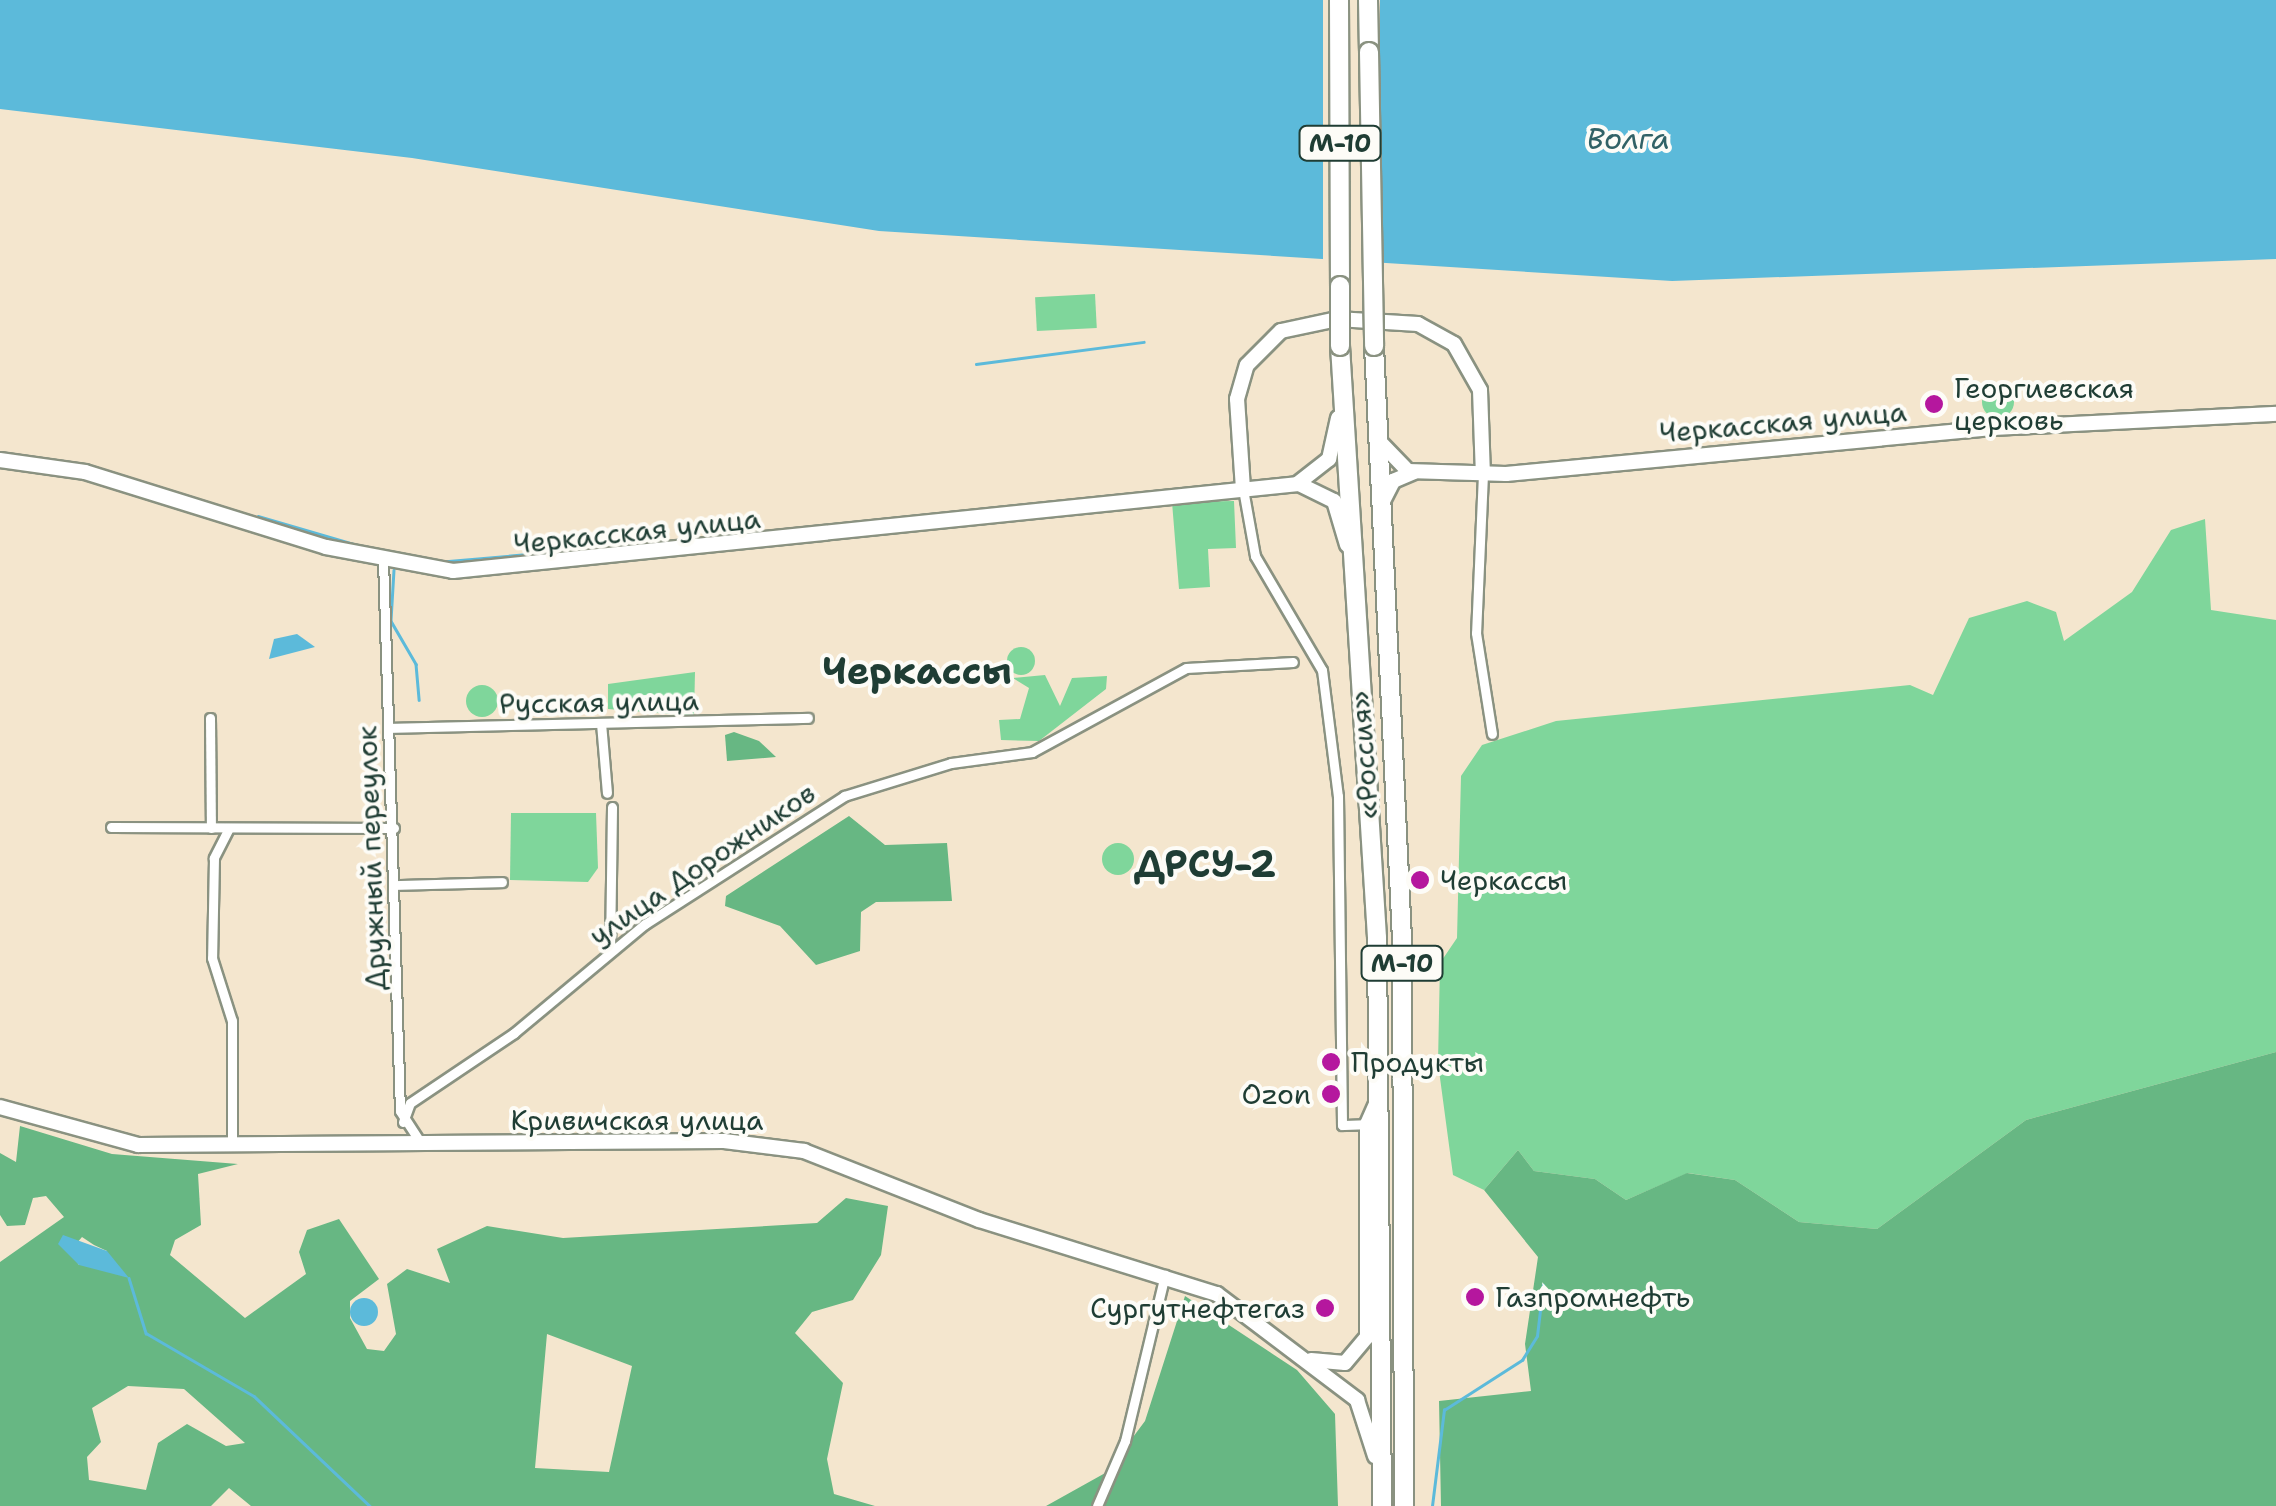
<!DOCTYPE html>
<html>
<head>
<meta charset="utf-8">
<style>
	body { margin:0 }
	#map { position:relative; width:2276px; height:1506px; overflow:hidden; background:#f4e6ce; font-family:"Shantell Sans",sans-serif }
	div>[style] { position:absolute }
	[style*='--x'] { left:calc(var(--x)*1px); top:calc(var(--y)*1px); width:calc(var(--w)*1px); rotate:calc(var(--a)*1deg) }
	.green>* { inset:0; background:#7fd69b; transform-origin:0 0 }
	.round { border-radius:50% }
	.forest>* { inset:0; background:#67b783 }
	.water>* { inset:0; background:#5cbada }
	.pier>* { inset:0; background:#f4e6ce; transform-origin:0 0 }
	.stream>* { height:2.5px; margin:-1.25px; padding:0 1.25px; transform-origin:1.25px; border-radius:1.25px; background:#5cbada }
	.roads { filter:drop-shadow(2px 0 #8a9281) drop-shadow(-2px 0 #8a9281) drop-shadow(0 2px #8a9281) drop-shadow(0 -2px #8a9281) }
	.street>* { height:9px; margin:-4.5px; padding:0 4.5px; transform-origin:4.5px; border-radius:4.5px; background:#fff }
	.secondary>* { height:14px; margin:-7px; padding:0 7px; transform-origin:7px; border-radius:7px; background:#fff }
	.highway>* { height:18px; margin:-9px; padding:0 9px; transform-origin:9px; border-radius:9px; background:#fff }
	.bridges { filter:drop-shadow(2px 0 #8a9281) drop-shadow(-2px 0 #8a9281) drop-shadow(0 2px #8a9281) drop-shadow(0 -2px #8a9281) }
	.highway-bridge>* { height:18px; margin:-9px; padding:0 9px; transform-origin:9px; border-radius:9px; background:#fff }
	.dots>* { width:28px; height:28px; translate:-50% -50%; box-sizing:border-box; border:5px solid #fdfcf7; border-radius:50% }
	span { translate:-50% -50%; white-space:nowrap; text-align:center; line-height:1.15; -webkit-text-stroke:8px #fdfcf7; paint-order:stroke }
	.shield-label span { padding:2px 8px; background:#fdfcf7; border:2px solid; border-radius:8px; -webkit-text-stroke-width:0 }
	.shield-label { font-size:25px; color:#1f3d34; font-weight:700 }
	.poi-label { font-size:28px; color:#1f3d34 }
	.left { translate:0 -50%; text-align:left }
	.right { translate:-100% -50%; text-align:right }
	.street-label { font-size:28px; color:#1f3d34 }
	.water-label { font-size:30px; color:#316266; font-style:italic }
	.district-label { font-size:38px; color:#1f3d34; font-weight:700 }
</style>
</head>
<body>
<div id="map">
	<div class="green">
		<i style="left:1095px;top:294px;width:34px;height:60px;rotate:87deg"></i>
		<i class="round" style="left:1982px;top:386px;width:32px;height:32px"></i>
		<i style="clip-path:polygon(1234px 501px,1236px 548px,1208px 549px,1210px 587px,1179px 589px,1172px 502px)"></i>
		<i style="clip-path:polygon(2205px 519px,2211px 610px,2276px 620px,2276px 1052px,2026px 1120px,1877px 1229px,1799px 1222px,1735px 1180px,1688px 1173px,1626px 1200px,1595px 1179px,1534px 1171px,1518px 1150px,1484px 1190px,1453px 1175px,1438px 1063px,1440px 963px,1457px 938px,1461px 776px,1482px 745px,1556px 721px,1910px 685px,1933px 695px,1969px 618px,2027px 601px,2056px 612px,2064px 641px,2132px 592px,2171px 530px)"></i>
		<i class="round" style="left:1007px;top:647px;width:28px;height:28px"></i>
		<i style="clip-path:polygon(695px 672px,694px 716px,608px 709px,608px 684px)"></i>
		<i style="clip-path:polygon(1045px 675px,1060px 706px,1072px 678px,1107px 676px,1106px 689px,1039px 741px,1001px 740px,999px 720px,1020px 719px,1029px 688px,1013px 678px)"></i>
		<i class="round" style="left:466px;top:685px;width:32px;height:32px"></i>
		<i style="clip-path:polygon(511px 813px,596px 813px,598px 868px,588px 882px,510px 880px)"></i>
		<i class="round" style="left:1102px;top:843px;width:32px;height:32px"></i>
	</div>
	<div class="forest">
		<i style="clip-path:polygon(734px 732px,759px 741px,776px 757px,727px 761px,725px 735px)"></i>
		<i style="clip-path:polygon(849px 816px,885px 845px,947px 843px,952px 901px,876px 902px,861px 912px,860px 951px,816px 965px,780px 926px,725px 906px,726px 896px)"></i>
		<i style="clip-path:polygon(2276px 1052px,2276px 1506px,1441px 1506px,1439px 1401px,1531px 1391px,1525px 1344px,1538px 1257px,1484px 1190px,1518px 1150px,1534px 1171px,1595px 1179px,1626px 1200px,1687px 1173px,1735px 1180px,1799px 1222px,1877px 1229px,2026px 1120px)"></i>
		<i style="clip-path:polygon(evenodd,0 1120px,0 1153px,16px 1162px,20px 1126px,112px 1154px,238px 1164px,198px 1174px,201px 1225px,175px 1240px,170px 1255px,245px 1318px,306px 1274px,299px 1252px,307px 1230px,339px 1219px,379px 1279px,350px 1301px,350px 1318px,367px 1349px,384px 1351px,396px 1334px,387px 1284px,407px 1269px,450px 1283px,437px 1249px,487px 1226px,563px 1238px,817px 1223px,846px 1198px,888px 1206px,881px 1255px,853px 1300px,812px 1312px,795px 1333px,843px 1383px,827px 1459px,834px 1494px,875px 1506px,251px 1506px,229px 1488px,211px 1506px,0 1506px,0 1262px,64px 1217px,46px 1196px,33px 1198px,25px 1225px,7px 1226px,0 1215px,0 1120px,82px 1237px,94px 1245px,107px 1251px,79px 1265px,70px 1251px,82px 1237px,0 1120px,547px 1334px,632px 1366px,609px 1472px,535px 1468px,547px 1334px,0 1120px,128px 1386px,184px 1389px,245px 1443px,226px 1446px,187px 1424px,158px 1443px,146px 1490px,89px 1480px,87px 1457px,101px 1442px,92px 1408px,128px 1386px)"></i>
		<i style="clip-path:polygon(1185px 1296px,1297px 1370px,1335px 1414px,1338px 1506px,1046px 1506px,1107px 1472px,1145px 1421px)"></i>
	</div>
	<div class="water">
		<i style="clip-path:polygon(0 0,2276px 0,2276px 259px,1672px 281px,879px 231px,412px 158px,0 109px)"></i>
		<i style="clip-path:polygon(297px 634px,315px 647px,269px 659px,274px 639px)"></i>
		<i style="clip-path:polygon(63px 1235px,107px 1251px,129px 1278px,79px 1265px,58px 1244px)"></i>
		<i class="round" style="left:350px;top:1298px;width:28px;height:28px"></i>
	</div>
	<div class="pier">
		<i style="left:1323px;top:0;width:57px;height:267px"></i>
	</div>
	<div class="stream">
		<i style="--x:976;--y:364;--w:169;--a:-7.5"></i>
		<i style="--x:258;--y:516;--w:118;--a:16.3"></i>
		<i style="--x:394;--y:552;--w:32;--a:13"></i>
		<i style="--x:437;--y:562;--w:91;--a:-5"></i>
		<i style="--x:394;--y:570;--w:51;--a:93.4"></i>
		<i style="--x:391;--y:621;--w:50;--a:59.8"></i>
		<i style="--x:416;--y:664;--w:36;--a:85"></i>
		<i style="--x:129;--y:1278;--w:58;--a:72.8"></i>
		<i style="--x:146;--y:1333;--w:125;--a:30.3"></i>
		<i style="--x:254;--y:1396;--w:160;--a:43.5"></i>
		<i style="--x:1432;--y:1506;--w:97;--a:-82.9"></i>
		<i style="--x:1444;--y:1410;--w:93;--a:-32.7"></i>
		<i style="--x:1522;--y:1360;--w:28;--a:-58"></i>
		<i style="--x:1537;--y:1336;--w:51;--a:-83.3"></i>
	</div>
	<div class="roads">
		<div class="street">
			<i style="--x:1483;--y:474;--w:159;--a:92.5"></i>
			<i style="--x:1476;--y:633;--w:102;--a:81"></i>
			<i style="--x:1243;--y:489;--w:68;--a:79.8"></i>
			<i style="--x:1255;--y:556;--w:132;--a:59.6"></i>
			<i style="--x:1322;--y:670;--w:127;--a:82.8"></i>
			<i style="--x:1338;--y:796;--w:329;--a:89.3"></i>
			<i style="--x:1342;--y:1125;--w:25;--a:-2"></i>
			<i style="--x:383;--y:559;--w:552;--a:88.24"></i>
			<i style="--x:400;--y:1111;--w:37;--a:57"></i>
			<i style="--x:210;--y:718;--w:110;--a:89.5"></i>
			<i style="--x:601;--y:723;--w:70;--a:85.1"></i>
			<i style="--x:390;--y:728;--w:418;--a:-1.4"></i>
			<i style="--x:111;--y:827;--w:283;--a:0.2"></i>
			<i style="--x:229;--y:828;--w:34;--a:117"></i>
			<i style="--x:214;--y:858;--w:100;--a:91.1"></i>
			<i style="--x:212;--y:958;--w:66;--a:72.4"></i>
			<i style="--x:232;--y:1021;--w:125;--a:90"></i>
			<i style="--x:396;--y:885;--w:106;--a:-1.6"></i>
			<i style="--x:610;--y:951;--w:144;--a:-89.2"></i>
			<i style="--x:403;--y:1122;--w:20;--a:-70"></i>
			<i style="--x:410;--y:1103;--w:125;--a:-33.9"></i>
			<i style="--x:514;--y:1033;--w:170;--a:-39.8"></i>
			<i style="--x:645;--y:924;--w:237;--a:-32.7"></i>
			<i style="--x:844;--y:796;--w:112;--a:-17.1"></i>
			<i style="--x:951;--y:763;--w:82;--a:-7.7"></i>
			<i style="--x:1032;--y:752;--w:175;--a:-28.6"></i>
			<i style="--x:1186;--y:668;--w:107;--a:-3.2"></i>
			<i style="--x:1097;--y:1506;--w:71;--a:-66.7"></i>
			<i style="--x:1125;--y:1441;--w:171;--a:-76.5"></i>
		</div>
		<div class="secondary">
			<i style="--x:1381;--y:443;--w:39;--a:46"></i>
			<i style="--x:1408;--y:471;--w:98;--a:1.8"></i>
			<i style="--x:1506;--y:474;--w:491;--a:-5.4"></i>
			<i style="--x:1995;--y:428;--w:281;--a:-2.9"></i>
			<i style="--x:0;--y:460;--w:86;--a:8"></i>
			<i style="--x:85;--y:472;--w:252;--a:17.3"></i>
			<i style="--x:326;--y:547;--w:129;--a:10.7"></i>
			<i style="--x:453;--y:571;--w:850;--a:-5.87"></i>
			<i style="--x:1299;--y:484;--w:39;--a:26"></i>
			<i style="--x:1334;--y:501;--w:46;--a:73.5"></i>
			<i style="--x:1297;--y:484;--w:41;--a:-38"></i>
			<i style="--x:1329;--y:459;--w:42;--a:-77.6"></i>
			<i style="--x:1243;--y:489;--w:90;--a:-93.8"></i>
			<i style="--x:1237;--y:399;--w:35;--a:-74"></i>
			<i style="--x:1247;--y:365;--w:48;--a:-45"></i>
			<i style="--x:1281;--y:331;--w:57;--a:-12.1"></i>
			<i style="--x:1337;--y:319;--w:81;--a:3.5"></i>
			<i style="--x:1418;--y:324;--w:41;--a:29.1"></i>
			<i style="--x:1454;--y:344;--w:53;--a:60.5"></i>
			<i style="--x:1480;--y:390;--w:84;--a:88"></i>
			<i style="--x:1382;--y:503;--w:25;--a:-63"></i>
			<i style="--x:1393;--y:481;--w:23;--a:-23"></i>
			<i style="--x:0;--y:1107;--w:143;--a:15.4"></i>
			<i style="--x:138;--y:1145;--w:586;--a:-0.39"></i>
			<i style="--x:724;--y:1141;--w:81;--a:7.1"></i>
			<i style="--x:804;--y:1151;--w:188;--a:21.5"></i>
			<i style="--x:979;--y:1220;--w:249;--a:17.3"></i>
			<i style="--x:1217;--y:1294;--w:176;--a:37.1"></i>
			<i style="--x:1357;--y:1400;--w:59;--a:72.2"></i>
			<i style="--x:1311;--y:1360;--w:34;--a:5"></i>
			<i style="--x:1345;--y:1363;--w:34;--a:-50"></i>
			<i style="--x:1367;--y:1337;--w:213;--a:-90"></i>
			<i style="--x:1367;--y:1124;--w:24;--a:-66"></i>
		</div>
		<div class="highway">
			<i style="--x:1339;--y:0;--w:286;--a:89.8"></i>
			<i style="--x:1368;--y:0;--w:52;--a:88.9"></i>
			<i style="--x:1340;--y:346;--w:593;--a:86.42"></i>
			<i style="--x:1377;--y:938;--w:568;--a:89.5"></i>
			<i style="--x:1374;--y:346;--w:594;--a:87.3"></i>
			<i style="--x:1402;--y:939;--w:567;--a:89.8"></i>
		</div>
	</div>
	<div class="bridges">
		<div class="highway-bridge">
			<i style="--x:1369;--y:52;--w:294;--a:89"></i>
			<i style="--x:1340;--y:286;--w:60;--a:90"></i>
		</div>
	</div>
	<div class="dots">
		<i style="left:1934px;top:404px;background:#b5179e"></i>
		<i style="left:1420px;top:880px;background:#b5179e"></i>
		<i style="left:1331px;top:1062px;background:#b5179e"></i>
		<i style="left:1331px;top:1094px;background:#b5179e"></i>
		<i style="left:1475px;top:1297px;background:#b5179e"></i>
		<i style="left:1325px;top:1308px;background:#b5179e"></i>
	</div>
	<div class="shield-label">
		<span style="left:1340px;top:143px">М-10</span>
		<span style="left:1402px;top:963px">М-10</span>
	</div>
	<div class="poi-label">
		<span class="left" style="left:1954px;top:404px">Георгиевская<br>церковь</span>
		<span class="left" style="left:1440px;top:880px">Черкассы</span>
		<span class="left" style="left:1351px;top:1062px">Продукты</span>
		<span class="right" style="left:1311px;top:1094px">Ozon</span>
		<span class="left" style="left:1495px;top:1297px">Газпромнефть</span>
		<span class="right" style="left:1305px;top:1308px">Сургутнефтегаз</span>
	</div>
	<div class="street-label">
		<span style="left:1783px;top:422px;rotate:-5deg">Черкасская улица</span>
		<span style="left:637px;top:531px;rotate:-6deg">Черкасская улица</span>
		<span style="left:599px;top:702px;rotate:-1deg">Русская улица</span>
		<span style="left:1364px;top:755px;rotate:-94deg">«Россия»</span>
		<span style="left:371px;top:858px;rotate:-92deg">Дружный переулок</span>
		<span style="left:702px;top:864px;rotate:-34deg">улица Дорожников</span>
		<span style="left:637px;top:1120px">Кривичская улица</span>
	</div>
	<div class="water-label">
		<span style="left:1628px;top:139px">Волга</span>
	</div>
	<div class="district-label">
		<span style="left:917px;top:671px">Черкассы</span>
		<span style="left:1205px;top:864px">ДРСУ-2</span>
	</div>
</div>
</body>
</html>
